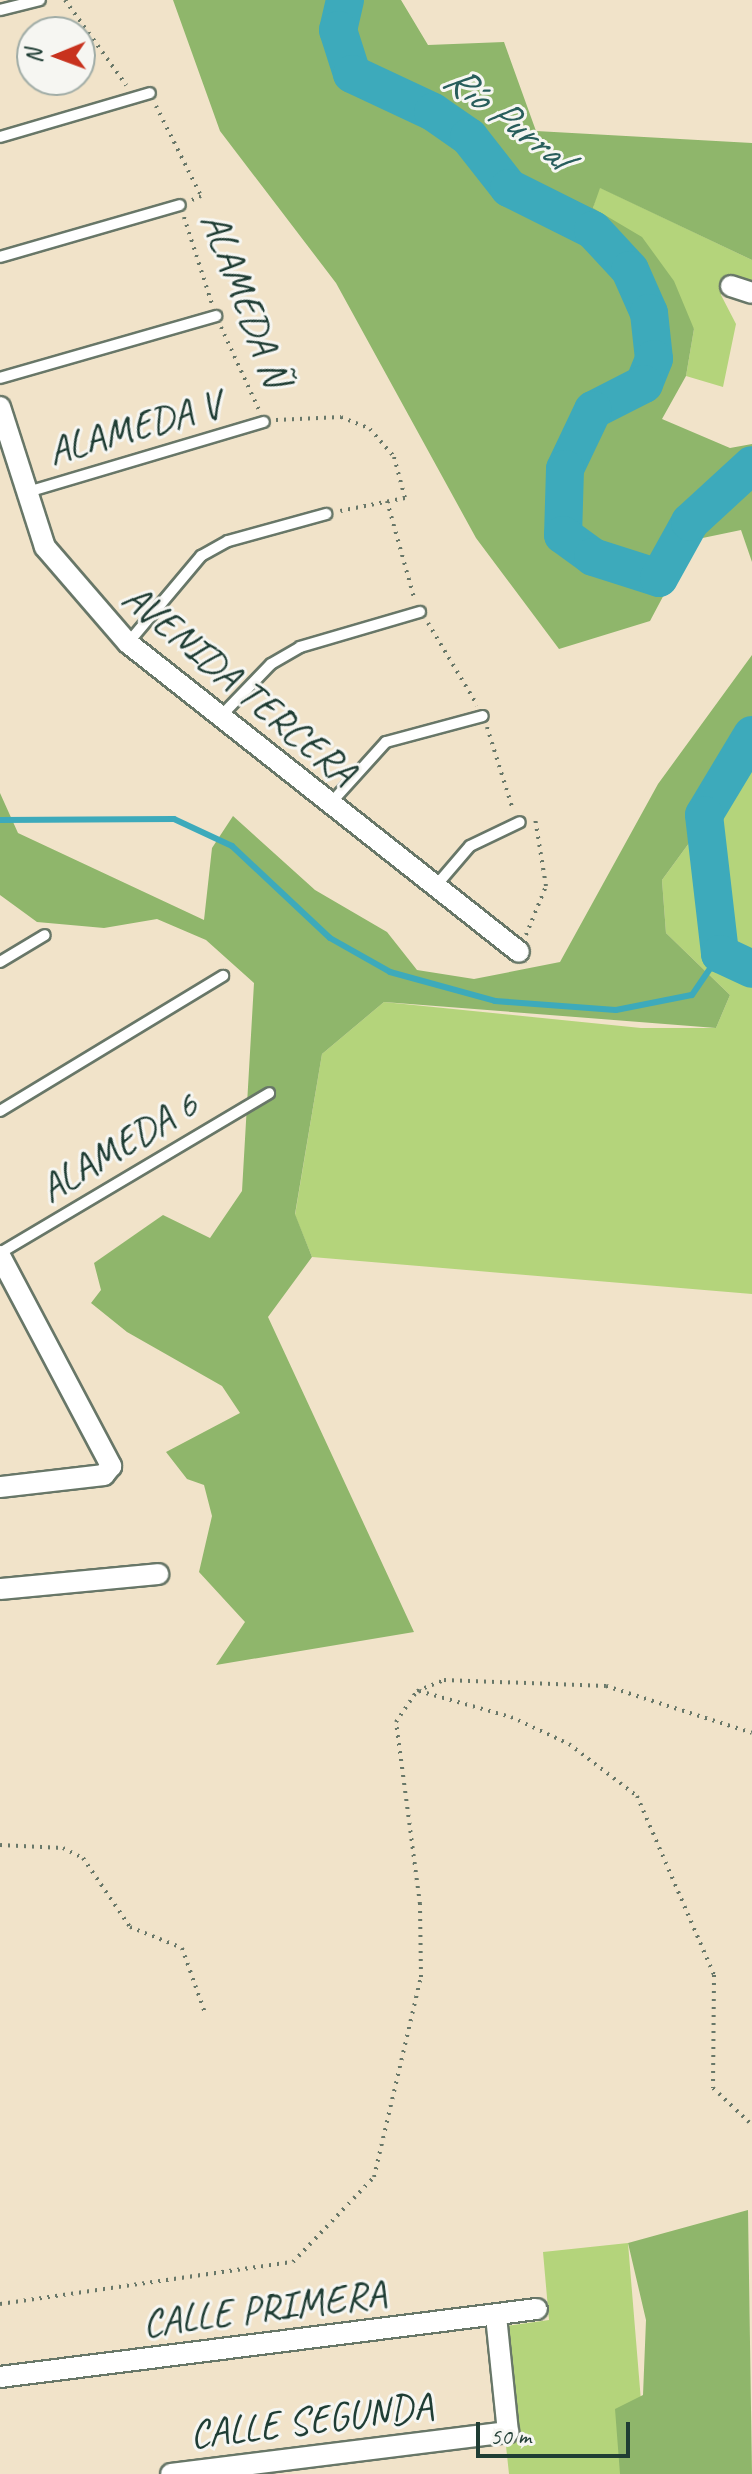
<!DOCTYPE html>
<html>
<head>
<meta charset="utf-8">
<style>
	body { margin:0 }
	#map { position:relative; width:752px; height:2474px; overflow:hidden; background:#f1e3c9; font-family:Caveat,sans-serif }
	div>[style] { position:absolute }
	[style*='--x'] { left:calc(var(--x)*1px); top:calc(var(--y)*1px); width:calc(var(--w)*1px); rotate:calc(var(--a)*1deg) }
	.green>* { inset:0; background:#b4d47b }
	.forest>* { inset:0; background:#8fb66b }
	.stream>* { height:6px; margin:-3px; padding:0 3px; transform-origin:3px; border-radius:3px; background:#3daabb }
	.river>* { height:38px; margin:-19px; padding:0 19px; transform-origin:19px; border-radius:19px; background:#3daabb }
	.path>* { height:4px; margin-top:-2px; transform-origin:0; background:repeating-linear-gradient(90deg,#687768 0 2px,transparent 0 8px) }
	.roads { filter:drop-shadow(2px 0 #687768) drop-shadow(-2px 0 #687768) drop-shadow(0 2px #687768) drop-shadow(0 -2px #687768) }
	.lane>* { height:10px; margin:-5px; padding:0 5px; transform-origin:5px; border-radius:5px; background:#fff }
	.street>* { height:20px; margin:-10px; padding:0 10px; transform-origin:10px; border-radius:10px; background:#fff }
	span { translate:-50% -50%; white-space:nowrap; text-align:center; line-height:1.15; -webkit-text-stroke:6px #f6f6f2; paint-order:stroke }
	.street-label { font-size:40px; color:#1f3d34 }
	.water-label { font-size:42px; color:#285e5c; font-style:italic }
	.north { position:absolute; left:16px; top:16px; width:80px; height:80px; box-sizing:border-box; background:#f6f6f2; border:2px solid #a0aca6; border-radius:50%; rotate:269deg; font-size:22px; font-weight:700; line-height:32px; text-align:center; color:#1f3d34 }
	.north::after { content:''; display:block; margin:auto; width:28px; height:36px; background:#c8321e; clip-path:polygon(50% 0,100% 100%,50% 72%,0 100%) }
	.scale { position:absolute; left:476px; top:2422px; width:154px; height:36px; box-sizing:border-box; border:4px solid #1f3d34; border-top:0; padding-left:10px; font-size:24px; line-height:28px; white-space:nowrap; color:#1f3d34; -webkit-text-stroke:6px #f6f6f2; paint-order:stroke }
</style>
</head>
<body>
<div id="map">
	<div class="green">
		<i style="clip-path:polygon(599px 187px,752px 260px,752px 284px,728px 275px,721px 295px,736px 324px,723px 387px,686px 376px,694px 329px,593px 208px)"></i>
		<i style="clip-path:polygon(752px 757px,752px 1294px,312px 1257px,295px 1215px,322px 1054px,384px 1002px,641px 1028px,716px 1028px,730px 995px,666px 933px,662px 880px)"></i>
		<i style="clip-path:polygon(628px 2243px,647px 2474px,509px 2474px,506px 2446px,516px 2437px,506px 2326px,549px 2320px,543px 2252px)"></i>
	</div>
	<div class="forest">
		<i style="clip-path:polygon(173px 0,401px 0,428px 45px,504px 42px,536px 131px,752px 143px,752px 260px,600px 188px,593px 208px,642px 237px,674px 281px,694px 329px,686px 376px,662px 419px,730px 448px,752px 444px,752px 562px,741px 530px,693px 540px,650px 621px,559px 649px,476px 538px,336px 283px,220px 131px)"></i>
		<i style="clip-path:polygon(752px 655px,752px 757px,662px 880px,666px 933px,730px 995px,716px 1028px,384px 1002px,322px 1054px,295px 1214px,312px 1257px,268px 1317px,414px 1632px,216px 1665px,245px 1622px,199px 1572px,212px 1516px,204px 1485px,187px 1479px,166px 1452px,240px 1413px,222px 1386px,127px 1332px,91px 1303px,101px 1290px,94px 1263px,163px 1215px,210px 1238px,242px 1191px,254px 983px,206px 940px,157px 919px,104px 928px,37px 922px,0 895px,0 793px,18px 833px,204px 920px,212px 848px,233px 816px,315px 890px,387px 932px,417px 970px,474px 979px,560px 962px,658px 784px)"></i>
		<i style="clip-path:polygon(748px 2210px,752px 2474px,620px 2474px,615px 2409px,643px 2395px,646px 2320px,628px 2243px)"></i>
	</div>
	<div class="stream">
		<i style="--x:0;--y:820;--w:174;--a:-0.3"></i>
		<i style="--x:174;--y:819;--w:64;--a:25"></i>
		<i style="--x:232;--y:846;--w:134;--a:43.2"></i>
		<i style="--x:330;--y:938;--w:69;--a:29.5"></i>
		<i style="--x:390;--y:972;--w:109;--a:15.4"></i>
		<i style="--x:495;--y:1001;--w:121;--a:4.3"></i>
		<i style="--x:616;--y:1010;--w:77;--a:-11.2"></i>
		<i style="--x:692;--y:995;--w:50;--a:-55.7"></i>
	</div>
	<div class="river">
		<i style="--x:345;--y:0;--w:31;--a:103"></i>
		<i style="--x:338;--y:30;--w:46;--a:72.3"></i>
		<i style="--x:352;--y:74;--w:89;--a:25.1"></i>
		<i style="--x:433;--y:112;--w:44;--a:34.8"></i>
		<i style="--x:469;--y:137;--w:65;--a:51.9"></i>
		<i style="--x:509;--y:188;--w:94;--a:26.6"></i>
		<i style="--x:593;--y:230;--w:54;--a:47.2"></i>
		<i style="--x:630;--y:270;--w:47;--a:66.2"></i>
		<i style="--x:649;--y:313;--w:46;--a:83.8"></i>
		<i style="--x:654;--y:359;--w:27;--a:112"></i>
		<i style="--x:644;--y:384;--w:57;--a:153"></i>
		<i style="--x:593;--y:410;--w:65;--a:115.4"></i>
		<i style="--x:565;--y:469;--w:66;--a:91.7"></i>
		<i style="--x:563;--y:535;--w:37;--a:36"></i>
		<i style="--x:593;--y:557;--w:69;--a:17.7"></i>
		<i style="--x:659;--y:578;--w:64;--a:-61"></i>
		<i style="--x:690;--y:522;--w:84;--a:-42.6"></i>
		<i style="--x:752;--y:735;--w:93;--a:121"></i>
		<i style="--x:704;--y:815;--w:140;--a:83.4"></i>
		<i style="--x:720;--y:954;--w:35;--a:25"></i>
	</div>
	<div class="path">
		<i style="--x:65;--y:0;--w:105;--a:54.3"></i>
		<i style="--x:156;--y:106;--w:101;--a:63.4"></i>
		<i style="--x:201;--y:196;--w:10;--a:156"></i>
		<i style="--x:184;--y:217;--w:91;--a:72.2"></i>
		<i style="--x:221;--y:327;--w:91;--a:65.4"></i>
		<i style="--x:276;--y:420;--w:65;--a:-2.6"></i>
		<i style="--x:341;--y:417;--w:31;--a:22"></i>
		<i style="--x:370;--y:429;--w:37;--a:49"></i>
		<i style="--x:394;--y:457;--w:42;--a:75"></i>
		<i style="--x:405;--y:498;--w:66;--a:168.7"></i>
		<i style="--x:387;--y:501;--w:101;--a:74.4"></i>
		<i style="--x:428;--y:623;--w:96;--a:59.1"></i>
		<i style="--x:487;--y:727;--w:87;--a:72.6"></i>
		<i style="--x:526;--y:935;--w:53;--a:-67.8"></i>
		<i style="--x:546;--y:886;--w:69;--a:-99.2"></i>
		<i style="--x:419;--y:1691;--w:96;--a:15.8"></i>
		<i style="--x:511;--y:1717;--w:64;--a:25"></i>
		<i style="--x:569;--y:1744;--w:86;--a:37.4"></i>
		<i style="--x:637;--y:1796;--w:195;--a:66.7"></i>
		<i style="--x:714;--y:1975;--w:113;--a:90.5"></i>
		<i style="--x:713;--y:2088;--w:54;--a:43.5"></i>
		<i style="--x:0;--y:1845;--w:63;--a:2.7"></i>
		<i style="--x:63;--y:1848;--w:22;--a:27"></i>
		<i style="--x:83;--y:1858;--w:83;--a:55.7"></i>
		<i style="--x:130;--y:1927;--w:56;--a:22"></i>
		<i style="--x:182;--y:1948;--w:69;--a:70.5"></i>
		<i style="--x:0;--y:2304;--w:296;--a:-8.2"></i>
		<i style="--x:293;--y:2262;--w:117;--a:-46.4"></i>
		<i style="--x:374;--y:2177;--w:205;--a:-76.8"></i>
		<i style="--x:421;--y:1977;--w:73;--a:-90.8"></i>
		<i style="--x:420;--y:1904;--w:184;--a:-97.5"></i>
		<i style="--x:396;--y:1722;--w:37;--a:-56"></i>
		<i style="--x:417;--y:1691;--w:29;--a:-22"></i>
		<i style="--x:444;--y:1680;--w:162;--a:2.1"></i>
		<i style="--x:606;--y:1686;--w:153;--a:17.8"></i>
	</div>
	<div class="roads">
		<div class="lane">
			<i style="--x:0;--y:10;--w:41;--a:-14"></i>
			<i style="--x:0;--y:137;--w:156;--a:-16.3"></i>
			<i style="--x:0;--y:257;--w:187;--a:-16.1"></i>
			<i style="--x:0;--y:378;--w:225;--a:-16"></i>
			<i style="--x:24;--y:493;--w:250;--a:-16.5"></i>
			<i style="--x:128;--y:643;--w:114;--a:-50"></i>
			<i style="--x:201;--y:556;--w:31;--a:-29"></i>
			<i style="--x:228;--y:541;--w:102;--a:-15.4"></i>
			<i style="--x:219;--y:718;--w:75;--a:-46.1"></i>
			<i style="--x:271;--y:664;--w:34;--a:-30"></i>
			<i style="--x:300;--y:647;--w:125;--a:-16.3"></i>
			<i style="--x:329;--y:805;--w:85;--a:-47.9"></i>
			<i style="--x:386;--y:742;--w:100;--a:-15"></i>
			<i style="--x:434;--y:888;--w:55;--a:-49.4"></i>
			<i style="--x:470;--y:846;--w:55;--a:-25.6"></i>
			<i style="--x:0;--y:962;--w:52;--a:-31"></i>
			<i style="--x:0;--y:1111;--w:261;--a:-31.2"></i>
			<i style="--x:0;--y:1253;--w:313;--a:-30.7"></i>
		</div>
		<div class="street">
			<i style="--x:731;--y:286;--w:22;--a:18"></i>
			<i style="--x:0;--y:407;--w:147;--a:72.2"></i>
			<i style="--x:45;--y:547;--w:127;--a:49.2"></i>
			<i style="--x:128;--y:643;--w:498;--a:38.3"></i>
			<i style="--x:0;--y:1256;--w:238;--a:62.1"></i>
			<i style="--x:111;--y:1466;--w:11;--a:128"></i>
			<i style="--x:104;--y:1475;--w:105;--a:173.4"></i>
			<i style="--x:0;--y:1589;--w:159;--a:-5.4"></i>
			<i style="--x:0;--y:2377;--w:541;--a:-7.22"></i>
			<i style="--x:171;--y:2474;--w:340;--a:-7.1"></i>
			<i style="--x:508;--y:2432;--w:118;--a:-95.9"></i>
		</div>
	</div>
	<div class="street-label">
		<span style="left:246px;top:298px;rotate:69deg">ALAMEDA Ñ</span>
		<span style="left:134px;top:427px;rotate:-16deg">ALAMEDA V</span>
		<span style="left:240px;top:684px;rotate:40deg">AVENIDA TERCERA</span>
		<span style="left:118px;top:1146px;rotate:-31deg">ALAMEDA 6</span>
		<span style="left:264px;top:2308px;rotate:-7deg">CALLE PRIMERA</span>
		<span style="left:311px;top:2420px;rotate:-7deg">CALLE SEGUNDA</span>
	</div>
	<div class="water-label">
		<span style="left:507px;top:117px;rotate:37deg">Río Purral</span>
	</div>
	<div class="north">N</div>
	<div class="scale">50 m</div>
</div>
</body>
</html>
